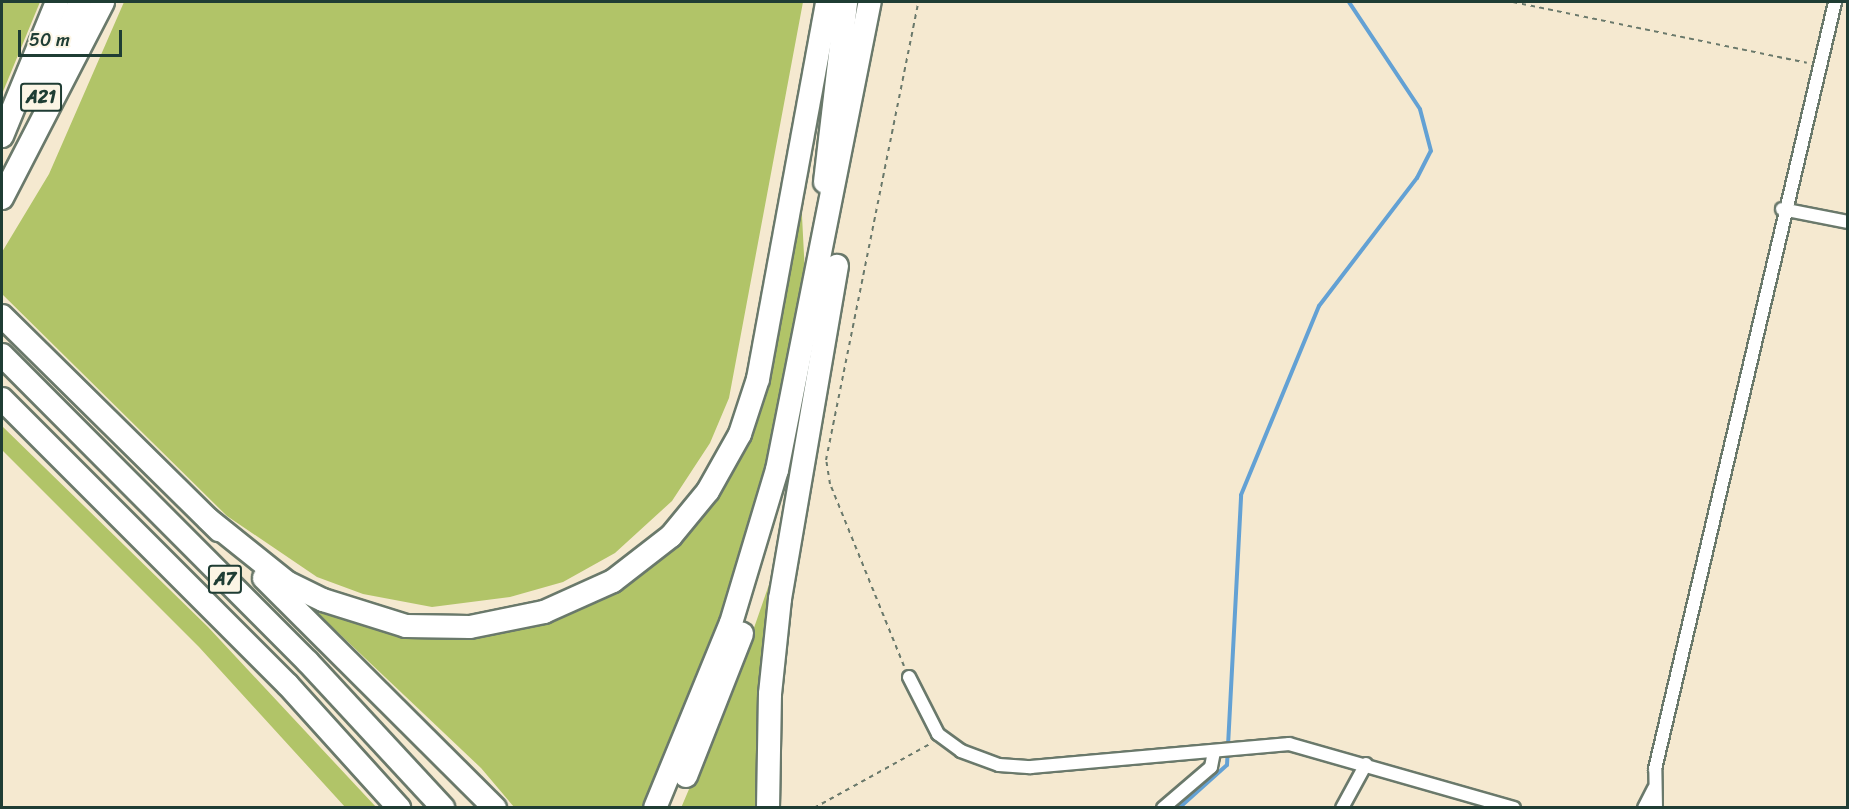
<!DOCTYPE html>
<html>
<head>
<meta charset="utf-8">
<style>
	body { margin:0 }
	#map { position:relative; width:1849px; height:809px; overflow:hidden; background:#f5e9d0; font-family:Sriracha,sans-serif }
	div>[style] { position:absolute }
	[style*='--x'] { left:calc(var(--x)*1px); top:calc(var(--y)*1px); width:calc(var(--w)*1px); rotate:calc(var(--a)*1deg) }
	.green>* { inset:0; background:#b1c468 }
	.stream>* { height:4px; margin:-2px; padding:0 2px; transform-origin:2px; border-radius:2px; background:#63a1d4 }
	.path>* { height:2px; margin-top:-1px; transform-origin:0; background:repeating-linear-gradient(90deg,#6a796b 0 4.5px,transparent 0 9px) }
	.roads { filter:drop-shadow(2px 0 #6a796b) drop-shadow(-2px 0 #6a796b) drop-shadow(0 2px #6a796b) drop-shadow(0 -2px #6a796b) }
	.street>* { height:12px; margin:-6px; padding:0 6px; transform-origin:6px; border-radius:6px; background:#fff }
	.highway>* { height:22px; margin:-11px; padding:0 11px; transform-origin:11px; border-radius:11px; background:#fff }
	span { translate:-50% -50%; white-space:nowrap; text-align:center; line-height:1.15; -webkit-text-stroke:4.5px #fcf5e5; paint-order:stroke }
	.shield-label span { padding:2px 4px; background:#fcf5e5; border:2px solid; border-radius:4px; -webkit-text-stroke-width:0 }
	.shield-label { font-size:18px; color:#1f3d34; font-weight:700 }
	.frame { position:absolute; inset:0; border:3px solid #1f3d34; pointer-events:none }
	.scale { position:absolute; left:18px; top:30px; width:104px; height:27px; box-sizing:border-box; border:3px solid #1f3d34; border-top:0; padding-left:8px; font-size:18px; line-height:21px; white-space:nowrap; color:#1f3d34; -webkit-text-stroke:4px #fcf5e5; paint-order:stroke }
</style>
</head>
<body>
<div id="map">
	<div class="green">
		<i style="clip-path:polygon(3px 2px,40px 2px,2px 94px,2px 54px)"></i>
		<i style="clip-path:polygon(124px 2px,803px 2px,729px 398px,710px 443px,672px 501px,615px 553px,563px 582px,510px 597px,432px 607px,363px 594px,317px 577px,227px 516px,2px 294px,2px 252px,49px 174px)"></i>
		<i style="clip-path:polygon(801px 196px,806px 294px,780px 422px,742px 561px,646px 807px,514px 807px,481px 768px,309px 605px,362px 623px,550px 616px,714px 496px)"></i>
		<i style="clip-path:polygon(2px 426px,208px 627px,376px 807px,345px 807px,199px 647px,2px 450px)"></i>
		<i style="clip-path:polygon(774px 570px,756px 807px,681px 808px,738px 674px)"></i>
	</div>
	<div class="stream">
		<i style="--x:1179;--y:808;--w:64;--a:-41.9"></i>
		<i style="--x:1227;--y:765;--w:270;--a:-87"></i>
		<i style="--x:1241;--y:495;--w:204;--a:-67.6"></i>
		<i style="--x:1319;--y:306;--w:161;--a:-52.6"></i>
		<i style="--x:1417;--y:178;--w:30;--a:-63"></i>
		<i style="--x:1431;--y:151;--w:43;--a:-104.7"></i>
		<i style="--x:1420;--y:109;--w:128;--a:-123.6"></i>
	</div>
	<div class="path">
		<i style="--x:1513;--y:2;--w:300;--a:11.7"></i>
		<i style="--x:904;--y:666;--w:196;--a:-112.1"></i>
		<i style="--x:830;--y:484;--w:24;--a:-99"></i>
		<i style="--x:826;--y:460;--w:467;--a:-78.6"></i>
		<i style="--x:814;--y:808;--w:132;--a:-28.9"></i>
	</div>
	<div class="roads">
		<div class="street">
			<i style="--x:1782;--y:209;--w:67;--a:11.1"></i>
			<i style="--x:909;--y:677;--w:64;--a:63"></i>
			<i style="--x:938;--y:734;--w:29;--a:36"></i>
			<i style="--x:961;--y:751;--w:40;--a:20.2"></i>
			<i style="--x:999;--y:765;--w:32;--a:4"></i>
			<i style="--x:1031;--y:767;--w:259;--a:-5.1"></i>
			<i style="--x:1289;--y:744;--w:234;--a:15.9"></i>
			<i style="--x:1163;--y:808;--w:63;--a:-40.5"></i>
			<i style="--x:1211;--y:767;--w:15;--a:-79"></i>
			<i style="--x:1342;--y:808;--w:50;--a:-61.4"></i>
			<i style="--x:1644;--y:808;--w:22;--a:-63"></i>
			<i style="--x:1656;--y:808;--w:39;--a:-91"></i>
			<i style="--x:1655;--y:769;--w:788;--a:-76.79"></i>
		</div>
		<div class="highway">
			<i style="--x:45;--y:86;--w:91;--a:-67.4"></i>
			<i style="--x:2;--y:136;--w:145;--a:-67.7"></i>
			<i style="--x:825;--y:182;--w:181;--a:-83.3"></i>
			<i style="--x:2;--y:198;--w:220;--a:-62.7"></i>
			<i style="--x:2;--y:316;--w:305;--a:44.6"></i>
			<i style="--x:2;--y:355;--w:433;--a:45.1"></i>
			<i style="--x:308;--y:662;--w:199;--a:47.2"></i>
			<i style="--x:2;--y:399;--w:404;--a:45"></i>
			<i style="--x:288;--y:685;--w:166;--a:47.9"></i>
			<i style="--x:208;--y:519;--w:102;--a:38.7"></i>
			<i style="--x:288;--y:583;--w:39;--a:26"></i>
			<i style="--x:323;--y:600;--w:87;--a:17.4"></i>
			<i style="--x:406;--y:626;--w:64;--a:0.9"></i>
			<i style="--x:470;--y:627;--w:76;--a:-11.5"></i>
			<i style="--x:544;--y:612;--w:76;--a:-24.2"></i>
			<i style="--x:613;--y:581;--w:73;--a:-37.8"></i>
			<i style="--x:671;--y:536;--w:58;--a:-50.6"></i>
			<i style="--x:708;--y:491;--w:65;--a:-60.7"></i>
			<i style="--x:740;--y:434;--w:58;--a:-71.9"></i>
			<i style="--x:758;--y:379;--w:383;--a:-79.6"></i>
			<i style="--x:264;--y:578;--w:326;--a:44.9"></i>
			<i style="--x:686;--y:776;--w:153;--a:-68.5"></i>
			<i style="--x:655;--y:808;--w:200;--a:-67.7"></i>
			<i style="--x:731;--y:623;--w:160;--a:-73.3"></i>
			<i style="--x:777;--y:470;--w:477;--a:-78.8"></i>
			<i style="--x:768;--y:808;--w:114;--a:-89"></i>
			<i style="--x:770;--y:694;--w:96;--a:-84"></i>
			<i style="--x:780;--y:599;--w:338;--a:-80.3"></i>
		</div>
	</div>
	<div class="shield-label">
		<span style="left:41px;top:97px">A21</span>
		<span style="left:225px;top:579px">A7</span>
	</div>
	<div class="frame"></div>
	<div class="scale">50 m</div>
</div>
</body>
</html>
